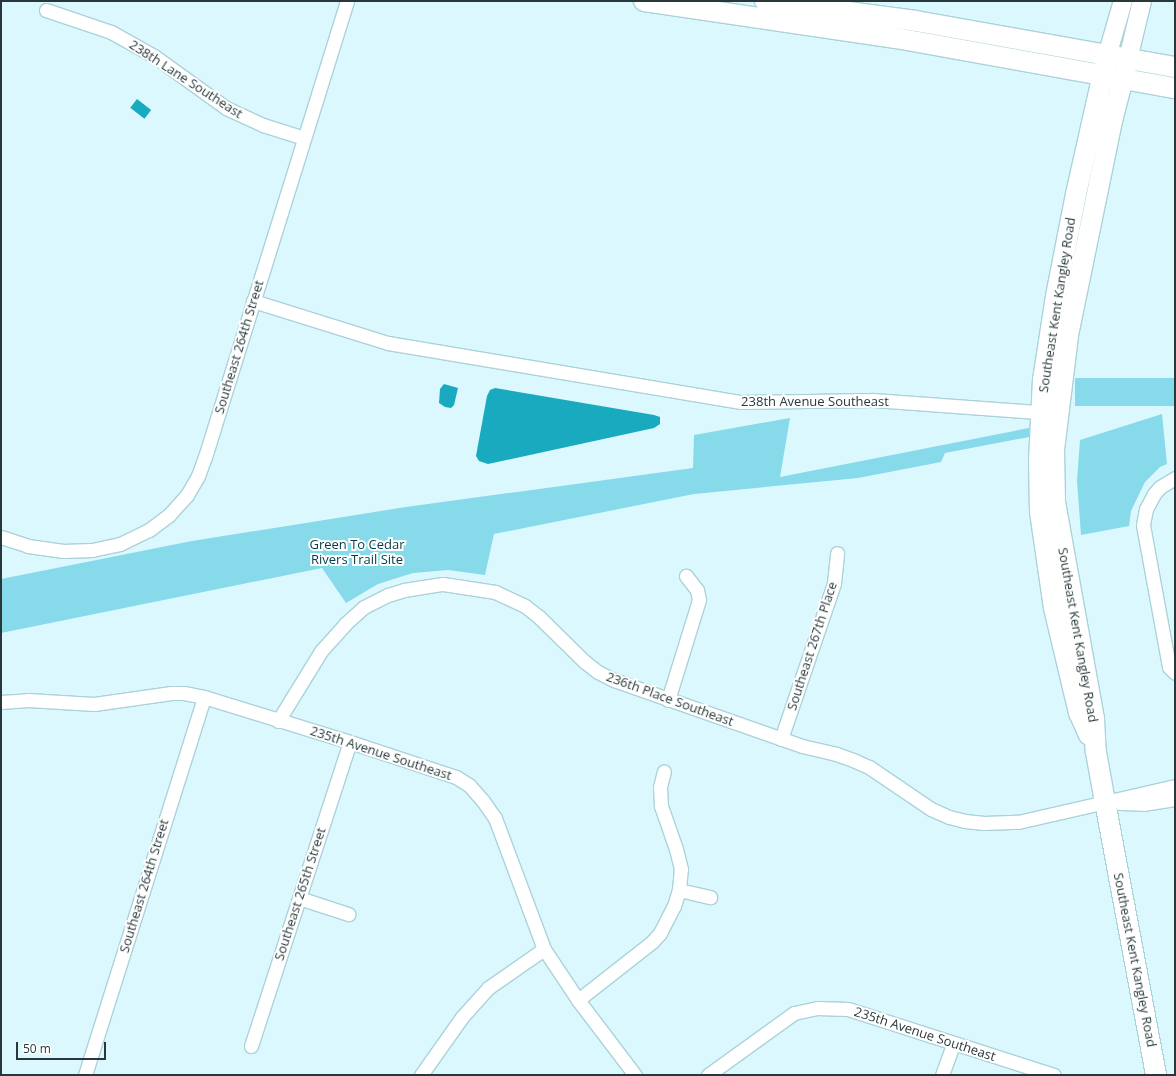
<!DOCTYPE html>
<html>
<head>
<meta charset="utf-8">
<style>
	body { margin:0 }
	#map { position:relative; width:1176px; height:1076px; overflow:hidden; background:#daf8fe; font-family:"Open Sans",sans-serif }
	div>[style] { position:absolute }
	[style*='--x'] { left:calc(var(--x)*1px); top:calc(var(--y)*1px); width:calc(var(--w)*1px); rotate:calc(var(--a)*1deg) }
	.green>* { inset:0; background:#87dae9; transform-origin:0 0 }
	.water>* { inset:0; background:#19aabf; transform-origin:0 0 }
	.roads { filter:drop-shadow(1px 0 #acd2d9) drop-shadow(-1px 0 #acd2d9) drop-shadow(0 1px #acd2d9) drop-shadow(0 -1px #acd2d9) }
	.street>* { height:13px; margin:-6.5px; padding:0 6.5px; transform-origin:6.5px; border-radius:6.5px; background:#fff }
	.secondary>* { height:18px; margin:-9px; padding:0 9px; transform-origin:9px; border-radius:9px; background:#fff }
	.primary>* { height:20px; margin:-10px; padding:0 10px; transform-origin:10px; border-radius:10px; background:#fff }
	span { translate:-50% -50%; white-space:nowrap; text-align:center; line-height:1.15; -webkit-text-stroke:4px #fff; paint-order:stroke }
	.street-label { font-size:13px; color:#28383a }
	.park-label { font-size:13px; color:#003d46 }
	.frame { position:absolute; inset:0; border:2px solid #28383a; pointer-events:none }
	.scale { position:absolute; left:16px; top:1042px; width:90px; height:18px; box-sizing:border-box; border:2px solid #28383a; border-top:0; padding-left:5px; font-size:12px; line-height:14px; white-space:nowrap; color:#28383a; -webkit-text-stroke:3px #fff; paint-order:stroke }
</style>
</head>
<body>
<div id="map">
	<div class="green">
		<i style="left:1175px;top:378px;width:28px;height:100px;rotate:90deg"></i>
		<i style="clip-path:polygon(1162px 414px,1167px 464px,1160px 467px,1145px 482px,1131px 511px,1129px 526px,1081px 535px,1077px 481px,1080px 440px)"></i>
		<i style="clip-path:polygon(790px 418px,780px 477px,1029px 428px,1029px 437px,945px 453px,941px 462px,858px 478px,694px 494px,494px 534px,485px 575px,448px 570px,413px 573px,378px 584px,346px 603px,322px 568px,1px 633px,1px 579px,192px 541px,406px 507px,693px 468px,694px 435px)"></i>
	</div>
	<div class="water">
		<i style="left:137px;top:99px;width:18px;height:11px;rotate:38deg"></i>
		<i style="clip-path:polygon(444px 384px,458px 388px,454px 405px,451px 408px,445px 407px,439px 403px,440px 389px)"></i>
		<i style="clip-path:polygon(495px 388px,654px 415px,660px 417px,660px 424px,654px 428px,488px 464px,479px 461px,476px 456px,487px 396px,490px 390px)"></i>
	</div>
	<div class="roads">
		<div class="street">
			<i style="--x:46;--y:10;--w:69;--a:18.7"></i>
			<i style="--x:111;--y:32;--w:49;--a:29.2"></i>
			<i style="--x:154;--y:56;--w:89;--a:35.8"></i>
			<i style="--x:226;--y:108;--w:41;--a:24.7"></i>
			<i style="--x:263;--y:125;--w:43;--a:17.6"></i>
			<i style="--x:253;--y:301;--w:141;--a:17.3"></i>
			<i style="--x:388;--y:343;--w:358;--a:9.5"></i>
			<i style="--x:741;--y:402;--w:132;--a:-0.9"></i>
			<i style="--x:873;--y:400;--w:175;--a:4.2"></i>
			<i style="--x:1175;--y:478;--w:17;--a:149"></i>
			<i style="--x:1160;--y:487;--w:9;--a:131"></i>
			<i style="--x:1154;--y:494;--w:17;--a:118"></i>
			<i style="--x:1146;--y:509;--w:16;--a:101"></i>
			<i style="--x:1143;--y:525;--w:144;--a:79.6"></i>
			<i style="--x:1169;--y:667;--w:8;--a:45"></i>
			<i style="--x:1;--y:537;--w:28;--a:18"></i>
			<i style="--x:28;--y:546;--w:34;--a:8"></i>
			<i style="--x:62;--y:551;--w:30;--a:-2"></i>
			<i style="--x:92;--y:550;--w:29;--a:-12"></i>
			<i style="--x:120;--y:544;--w:32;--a:-26"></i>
			<i style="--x:149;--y:530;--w:25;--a:-37"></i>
			<i style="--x:169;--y:515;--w:27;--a:-48"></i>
			<i style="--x:187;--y:495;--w:22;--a:-60"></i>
			<i style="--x:198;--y:476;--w:20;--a:-70"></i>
			<i style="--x:205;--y:457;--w:478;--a:-72.7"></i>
			<i style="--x:668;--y:700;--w:105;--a:-72.8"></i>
			<i style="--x:699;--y:600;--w:10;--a:-101"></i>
			<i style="--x:697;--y:590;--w:18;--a:-128"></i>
			<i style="--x:1;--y:702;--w:27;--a:-4"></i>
			<i style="--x:28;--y:700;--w:66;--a:3.5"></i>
			<i style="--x:94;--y:704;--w:78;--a:-8.1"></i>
			<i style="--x:171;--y:693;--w:13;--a:0"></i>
			<i style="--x:184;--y:693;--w:20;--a:11"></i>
			<i style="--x:204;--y:697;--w:153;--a:17.1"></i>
			<i style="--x:350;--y:742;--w:112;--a:18.3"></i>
			<i style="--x:456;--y:777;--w:15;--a:32"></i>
			<i style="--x:469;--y:785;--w:21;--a:49"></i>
			<i style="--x:483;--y:801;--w:21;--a:55"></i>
			<i style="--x:495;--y:818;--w:140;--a:69.5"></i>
			<i style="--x:544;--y:949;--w:61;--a:56.3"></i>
			<i style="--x:578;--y:1000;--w:94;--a:52.8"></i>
			<i style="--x:278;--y:721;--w:82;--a:-58.4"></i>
			<i style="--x:321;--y:651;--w:36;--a:-48"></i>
			<i style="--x:345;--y:624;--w:25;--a:-42"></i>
			<i style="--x:364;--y:607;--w:27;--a:-27"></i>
			<i style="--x:388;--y:595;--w:17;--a:-17"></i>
			<i style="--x:404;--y:590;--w:39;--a:-9"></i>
			<i style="--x:443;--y:584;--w:53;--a:8.7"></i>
			<i style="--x:495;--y:592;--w:33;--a:25"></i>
			<i style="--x:525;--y:606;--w:18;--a:38"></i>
			<i style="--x:539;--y:617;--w:64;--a:44.4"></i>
			<i style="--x:585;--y:662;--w:16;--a:38"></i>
			<i style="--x:598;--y:672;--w:18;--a:27"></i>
			<i style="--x:614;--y:680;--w:199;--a:19.3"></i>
			<i style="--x:802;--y:746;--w:35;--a:13"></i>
			<i style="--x:836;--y:754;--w:18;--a:19"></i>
			<i style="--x:853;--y:760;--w:17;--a:24"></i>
			<i style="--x:869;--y:767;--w:75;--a:34.1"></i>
			<i style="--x:931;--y:809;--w:20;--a:24"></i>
			<i style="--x:949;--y:817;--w:16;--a:14"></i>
			<i style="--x:965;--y:821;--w:19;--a:6"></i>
			<i style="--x:984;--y:823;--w:34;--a:-2"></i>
			<i style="--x:1018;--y:822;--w:161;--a:-12.9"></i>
			<i style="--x:781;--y:739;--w:165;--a:-71.2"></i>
			<i style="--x:834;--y:583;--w:30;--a:-84"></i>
			<i style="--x:1120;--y:803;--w:23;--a:2"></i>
			<i style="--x:1143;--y:804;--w:32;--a:-9"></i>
			<i style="--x:679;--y:890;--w:32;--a:13"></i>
			<i style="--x:299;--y:898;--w:52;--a:18.1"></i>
			<i style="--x:578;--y:1000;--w:94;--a:-38.1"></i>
			<i style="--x:652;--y:942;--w:12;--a:-48"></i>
			<i style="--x:660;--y:933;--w:30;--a:-63"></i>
			<i style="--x:674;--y:906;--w:17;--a:-73"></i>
			<i style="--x:679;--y:890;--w:21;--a:-85"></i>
			<i style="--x:681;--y:869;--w:21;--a:-104"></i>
			<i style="--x:676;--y:849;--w:46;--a:-109.2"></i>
			<i style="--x:661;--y:806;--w:19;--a:-93"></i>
			<i style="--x:660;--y:787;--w:16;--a:-76"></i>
			<i style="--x:251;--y:1046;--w:320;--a:-72"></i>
			<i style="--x:85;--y:1075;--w:396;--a:-72.5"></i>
			<i style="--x:421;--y:1075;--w:71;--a:-54.7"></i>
			<i style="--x:462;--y:1017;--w:39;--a:-48"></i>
			<i style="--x:488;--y:988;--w:68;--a:-34.9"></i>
			<i style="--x:708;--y:1075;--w:106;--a:-35.8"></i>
			<i style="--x:794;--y:1013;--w:24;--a:-12"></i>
			<i style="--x:817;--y:1008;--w:31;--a:2"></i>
			<i style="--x:848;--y:1009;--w:216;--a:17.8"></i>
			<i style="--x:942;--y:1075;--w:33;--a:-70"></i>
		</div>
		<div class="secondary">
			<i style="--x:1107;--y:56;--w:57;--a:-73.8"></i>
			<i style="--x:1128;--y:59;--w:60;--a:-76.4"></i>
		</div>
		<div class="primary">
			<i style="--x:644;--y:1;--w:255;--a:8.4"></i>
			<i style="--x:896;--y:38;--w:283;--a:10.2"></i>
			<i style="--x:765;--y:1;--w:152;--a:7.5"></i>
			<i style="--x:916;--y:21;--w:263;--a:10.1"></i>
			<i style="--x:1128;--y:59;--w:64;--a:104.5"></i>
			<i style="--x:1112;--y:121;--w:219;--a:101.6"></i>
			<i style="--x:1068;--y:336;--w:115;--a:97"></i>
			<i style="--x:1054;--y:450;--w:52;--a:88.9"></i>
			<i style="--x:1055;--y:502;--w:220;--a:79.8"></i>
			<i style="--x:1094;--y:719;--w:33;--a:87"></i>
			<i style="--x:1096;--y:752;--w:51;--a:79.8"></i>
			<i style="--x:1105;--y:802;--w:278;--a:79.4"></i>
			<i style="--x:1089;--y:735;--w:24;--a:-114"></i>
			<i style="--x:1079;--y:713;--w:108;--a:-103.4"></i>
			<i style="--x:1054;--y:608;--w:97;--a:-98.3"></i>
			<i style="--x:1040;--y:512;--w:51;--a:-91.1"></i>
			<i style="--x:1039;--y:461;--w:81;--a:-87.2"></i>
			<i style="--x:1043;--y:380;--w:85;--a:-81.2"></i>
			<i style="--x:1056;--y:296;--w:104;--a:-78.9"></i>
			<i style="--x:1076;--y:194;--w:141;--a:-77.3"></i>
		</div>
	</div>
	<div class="street-label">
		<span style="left:186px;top:79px;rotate:33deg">238th Lane Southeast</span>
		<span style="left:1057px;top:305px;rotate:-81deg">Southeast Kent Kangley Road</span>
		<span style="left:239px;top:347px;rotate:-73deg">Southeast 264th Street</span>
		<span style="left:815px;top:401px">238th Avenue Southeast</span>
		<span style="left:1078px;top:635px;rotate:80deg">Southeast Kent Kangley Road</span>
		<span style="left:812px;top:646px;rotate:-72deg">Southeast 267th Place</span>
		<span style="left:670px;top:699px;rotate:20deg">236th Place Southeast</span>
		<span style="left:381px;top:753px;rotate:18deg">235th Avenue Southeast</span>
		<span style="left:144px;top:886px;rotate:-73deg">Southeast 264th Street</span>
		<span style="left:300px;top:894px;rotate:-72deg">Southeast 265th Street</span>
		<span style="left:1135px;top:960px;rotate:79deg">Southeast Kent Kangley Road</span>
		<span style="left:925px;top:1034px;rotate:18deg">235th Avenue Southeast</span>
	</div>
	<div class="park-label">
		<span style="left:357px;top:552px">Green To Cedar<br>Rivers Trail Site</span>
	</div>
	<div class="frame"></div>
	<div class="scale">50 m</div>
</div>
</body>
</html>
